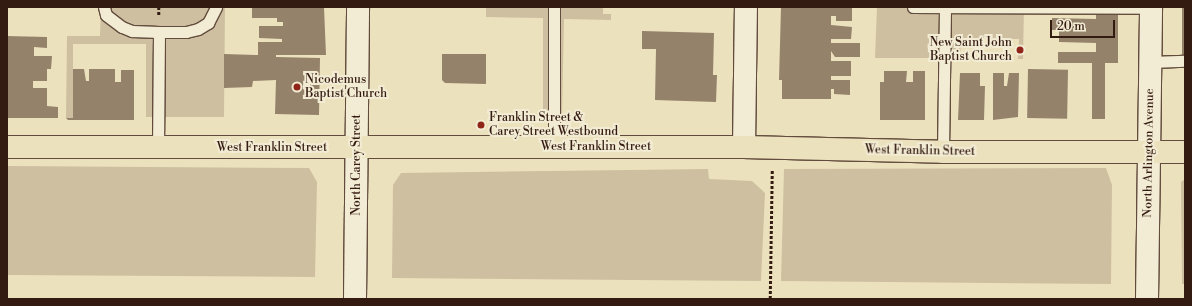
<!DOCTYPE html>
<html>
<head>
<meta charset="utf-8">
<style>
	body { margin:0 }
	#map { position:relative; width:1192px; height:306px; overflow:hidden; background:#ece1bd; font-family:"Libre Bodoni",serif }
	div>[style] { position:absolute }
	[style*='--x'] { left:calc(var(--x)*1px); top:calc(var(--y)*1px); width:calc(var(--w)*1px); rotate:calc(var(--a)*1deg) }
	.green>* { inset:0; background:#cdbfa0 }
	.building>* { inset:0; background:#94826b; transform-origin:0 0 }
	.path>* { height:2.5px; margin-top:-1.25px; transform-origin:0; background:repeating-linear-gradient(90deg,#341b12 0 3px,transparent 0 5px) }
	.roads { filter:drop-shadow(1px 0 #624c3d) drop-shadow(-1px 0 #624c3d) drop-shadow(0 1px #624c3d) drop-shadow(0 -1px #624c3d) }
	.service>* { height:11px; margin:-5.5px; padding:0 5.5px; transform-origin:5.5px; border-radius:5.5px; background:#f3ecd4 }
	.minor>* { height:22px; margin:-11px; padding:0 11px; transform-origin:11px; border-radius:11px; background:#f3ecd4 }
	.secondary>* { height:22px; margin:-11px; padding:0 11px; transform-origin:11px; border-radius:11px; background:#f3ecd4 }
	.primary>* { height:22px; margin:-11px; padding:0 11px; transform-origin:11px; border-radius:11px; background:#ece1bd }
	.dots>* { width:11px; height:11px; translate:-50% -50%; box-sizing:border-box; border:2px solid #f3ecd4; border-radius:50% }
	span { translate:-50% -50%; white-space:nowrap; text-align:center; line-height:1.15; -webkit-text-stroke:4px #f3ecd4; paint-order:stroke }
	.poi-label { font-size:12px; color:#341b12 }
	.right { translate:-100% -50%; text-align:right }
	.left { translate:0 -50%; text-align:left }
	.street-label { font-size:12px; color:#341b12 }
	.frame { position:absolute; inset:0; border:8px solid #341b12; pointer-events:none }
	.scale { position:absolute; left:1050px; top:20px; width:65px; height:18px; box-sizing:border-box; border:2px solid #341b12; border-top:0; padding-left:5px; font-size:12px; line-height:14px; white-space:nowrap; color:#341b12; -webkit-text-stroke:3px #f3ecd4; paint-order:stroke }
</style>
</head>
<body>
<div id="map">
	<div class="green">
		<i style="clip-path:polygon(101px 7px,225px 7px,224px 117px,146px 117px,146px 44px,73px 44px,73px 118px,66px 118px,67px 36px,100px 36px)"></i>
		<i style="clip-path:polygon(486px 7px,603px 7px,603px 14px,611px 14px,611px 20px,564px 19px,562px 116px,543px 116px,543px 18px,486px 17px)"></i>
		<i style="clip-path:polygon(877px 7px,1024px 7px,1023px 59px,1018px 59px,1019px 39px,961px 38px,960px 58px,875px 58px)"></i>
		<i style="clip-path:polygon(7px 166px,309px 168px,317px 182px,315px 277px,7px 275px)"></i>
		<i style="clip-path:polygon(1106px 168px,1112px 185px,1111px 284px,781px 281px,784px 169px)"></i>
		<i style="clip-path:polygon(708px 169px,709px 179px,752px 181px,765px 193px,761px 281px,392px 278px,393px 185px,401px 173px)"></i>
		<i style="clip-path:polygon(1185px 179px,1185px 284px,1182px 284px,1181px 182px)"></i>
	</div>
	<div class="building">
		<i style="clip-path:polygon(252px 7px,324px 7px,326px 55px,276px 55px,276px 57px,320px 58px,319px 115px,275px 114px,276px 80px,253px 81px,252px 87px,224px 88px,224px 54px,258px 55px,258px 42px,282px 42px,282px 39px,259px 38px,259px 26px,283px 26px,283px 22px,277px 22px,277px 18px,252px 18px)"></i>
		<i style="clip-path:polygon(781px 7px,852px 7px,852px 21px,836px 21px,836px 16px,831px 16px,831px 25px,852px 27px,851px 39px,831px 39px,831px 43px,860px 43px,860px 57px,835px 57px,831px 51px,831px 61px,851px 61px,851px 76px,831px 76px,831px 80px,850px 80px,850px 95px,834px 94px,834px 89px,831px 89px,831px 99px,782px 99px,782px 80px,779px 80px)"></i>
		<i style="left:1182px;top:7px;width:3px;height:51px"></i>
		<i style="clip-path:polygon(1096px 14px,1118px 14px,1118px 63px,1105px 63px,1105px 119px,1092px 119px,1092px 63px,1058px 63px,1058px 52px,1096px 52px,1096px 43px,1059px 42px,1059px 30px,1052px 30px,1052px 18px,1096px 19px)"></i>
		<i style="clip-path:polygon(642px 31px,714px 33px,713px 75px,717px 75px,716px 102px,655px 100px,656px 49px,642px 49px)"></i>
		<i style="clip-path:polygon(7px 36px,47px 37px,47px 48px,34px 47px,34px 56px,52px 56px,51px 69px,47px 69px,47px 81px,33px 81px,33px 88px,47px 88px,47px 106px,58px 107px,58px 118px,7px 118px)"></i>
		<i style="clip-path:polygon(442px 54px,486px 54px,486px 84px,445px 83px,442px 80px)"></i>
		<i style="clip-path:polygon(73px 69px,84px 69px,86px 81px,89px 81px,89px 69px,115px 69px,115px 82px,121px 82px,121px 70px,134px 70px,134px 120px,68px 120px,66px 118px,73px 118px)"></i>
		<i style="left:1028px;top:69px;width:40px;height:49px;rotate:1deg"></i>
		<i style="clip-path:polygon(884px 71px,907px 71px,906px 82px,913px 82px,913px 71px,925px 71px,925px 120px,880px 120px,880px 82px,884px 82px)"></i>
		<i style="clip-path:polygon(960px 73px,980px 73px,980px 86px,985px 86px,984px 120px,958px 120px)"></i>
		<i style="clip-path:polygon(993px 73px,1004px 73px,1004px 86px,1007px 86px,1009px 73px,1019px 73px,1018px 117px,993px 120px)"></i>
	</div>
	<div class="path">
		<i style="--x:159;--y:7;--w:9;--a:90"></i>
		<i style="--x:770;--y:299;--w:129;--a:-89.1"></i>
	</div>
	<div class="roads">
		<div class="service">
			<i style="--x:104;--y:7;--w:8;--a:76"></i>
			<i style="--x:106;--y:15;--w:20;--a:37"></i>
			<i style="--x:122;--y:27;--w:11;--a:22"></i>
			<i style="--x:132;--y:31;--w:27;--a:2"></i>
			<i style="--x:159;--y:32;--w:27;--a:0"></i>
			<i style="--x:186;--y:32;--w:12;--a:-14"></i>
			<i style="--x:198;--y:29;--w:12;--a:-31"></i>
			<i style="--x:208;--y:23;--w:18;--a:-63"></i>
			<i style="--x:554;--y:7;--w:140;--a:90"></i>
			<i style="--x:913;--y:7;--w:238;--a:0.2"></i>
			<i style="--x:1150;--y:62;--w:35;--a:-2"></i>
			<i style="--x:158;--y:148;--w:116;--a:-89.5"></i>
			<i style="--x:943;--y:152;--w:145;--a:-89.2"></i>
		</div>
		<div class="minor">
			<i style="--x:744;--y:147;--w:140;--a:-89.2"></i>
			<i style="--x:1147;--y:299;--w:292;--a:-89.2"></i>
		</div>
		<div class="secondary">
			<i style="--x:355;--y:299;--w:292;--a:-89.4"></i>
		</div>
		<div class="primary">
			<i style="--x:7;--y:147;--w:737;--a:0"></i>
			<i style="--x:744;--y:147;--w:199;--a:1.4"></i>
			<i style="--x:943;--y:152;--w:242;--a:0"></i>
		</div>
	</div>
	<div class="dots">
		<i style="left:1020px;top:50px;background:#8f2418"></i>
		<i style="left:297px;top:87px;background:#8f2418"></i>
		<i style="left:481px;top:125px;background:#8f2418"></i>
	</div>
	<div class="poi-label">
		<span class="right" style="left:1012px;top:50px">New Saint John<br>Baptist Church</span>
		<span class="left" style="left:305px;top:87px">Nicodemus<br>Baptist Church</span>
		<span class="left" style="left:489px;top:125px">Franklin Street &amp;<br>Carey Street Westbound</span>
	</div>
	<div class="street-label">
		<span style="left:596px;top:147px">West Franklin Street</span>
		<span style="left:272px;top:148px">West Franklin Street</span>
		<span style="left:920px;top:151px;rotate:1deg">West Franklin Street</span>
		<span style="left:1149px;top:153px;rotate:-89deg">North Arlington Avenue</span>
		<span style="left:357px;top:165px;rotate:-90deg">North Carey Street</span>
	</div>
	<div class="frame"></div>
	<div class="scale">20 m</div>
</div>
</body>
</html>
